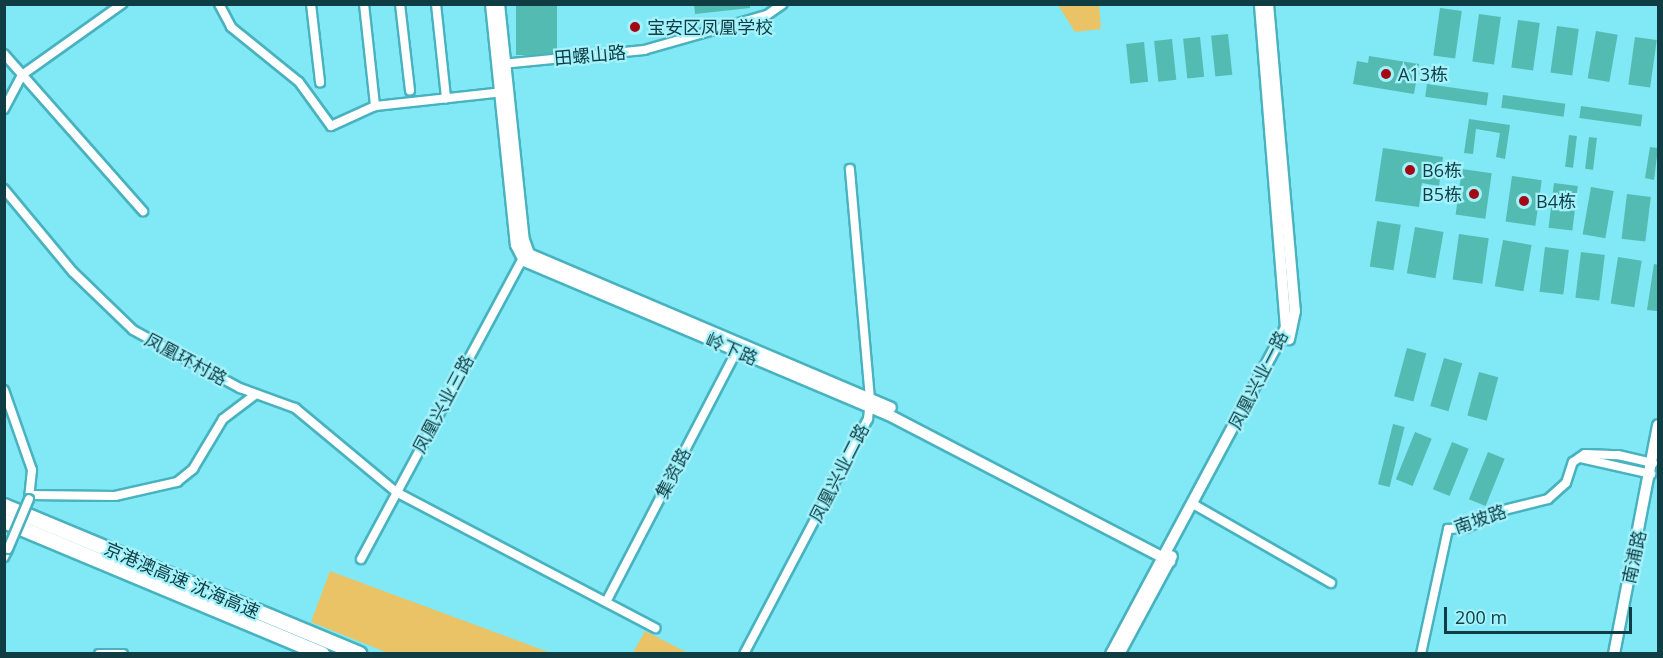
<!DOCTYPE html>
<html>
<head>
<meta charset="utf-8">
<style>
	body { margin:0 }
	#map { position:relative; width:1663px; height:658px; overflow:hidden; background:#81e8f5; font-family:"Open Sans","Noto Sans SC",sans-serif }
	div>[style] { position:absolute }
	[style*='--x'] { left:calc(var(--x)*1px); top:calc(var(--y)*1px); width:calc(var(--w)*1px); rotate:calc(var(--a)*1deg) }
	.green>* { inset:0; background:#eac366 }
	.building>* { inset:0; background:#53bbb1; transform-origin:0 0 }
	.roads { filter:drop-shadow(2px 0 #48b2bf) drop-shadow(-2px 0 #48b2bf) drop-shadow(0 2px #48b2bf) drop-shadow(0 -2px #48b2bf) }
	.street>* { height:8px; margin:-4px; padding:0 4px; transform-origin:4px; border-radius:4px; background:#fff }
	.secondary>* { height:10px; margin:-5px; padding:0 5px; transform-origin:5px; border-radius:5px; background:#fff }
	.highway>* { height:14px; margin:-7px; padding:0 7px; transform-origin:7px; border-radius:7px; background:#fff }
	.bridges { filter:drop-shadow(2px 0 #48b2bf) drop-shadow(-2px 0 #48b2bf) drop-shadow(0 2px #48b2bf) drop-shadow(0 -2px #48b2bf) }
	.street-bridge>* { height:8px; margin:-4px; padding:0 4px; transform-origin:4px; border-radius:4px; background:#fff }
	.dots>* { width:16px; height:16px; translate:-50% -50%; box-sizing:border-box; border:3px solid #a3f2fc; border-radius:50% }
	span { translate:-50% -50%; white-space:nowrap; text-align:center; line-height:1.15; -webkit-text-stroke:4.5px #a3f2fc; paint-order:stroke }
	.poi-label { font-size:18px; color:#103d43 }
	.left { translate:0 -50%; text-align:left }
	.right { translate:-100% -50%; text-align:right }
	.street-label { font-size:18px; color:#103d43 }
	.frame { position:absolute; inset:0; border:6px solid #103d43; pointer-events:none }
	.scale { position:absolute; left:1444px; top:607px; width:188px; height:27px; box-sizing:border-box; border:3px solid #103d43; border-top:0; padding-left:8px; font-size:18px; line-height:21px; white-space:nowrap; color:#103d43; -webkit-text-stroke:4px #a3f2fc; paint-order:stroke }
</style>
</head>
<body>
<div id="map">
	<div class="green">
		<i style="clip-path:polygon(1058px 5px,1099px 5px,1101px 29px,1075px 32px)"></i>
		<i style="clip-path:polygon(330px 571px,370px 586px,551px 653px,388px 653px,311px 622px)"></i>
		<i style="clip-path:polygon(645px 631px,688px 653px,633px 653px)"></i>
	</div>
	<div class="building">
		<i style="left:516px;top:4px;width:41px;height:51px"></i>
		<i style="clip-path:polygon(694px 4px,750px 4px,750px 8px,695px 14px)"></i>
		<i style="left:1440px;top:8px;width:22px;height:48px;rotate:8deg"></i>
		<i style="left:1479px;top:14px;width:22px;height:48px;rotate:8deg"></i>
		<i style="left:1518px;top:20px;width:22px;height:48px;rotate:8deg"></i>
		<i style="left:1557px;top:26px;width:22px;height:47px;rotate:8deg"></i>
		<i style="left:1596px;top:31px;width:22px;height:48px;rotate:10deg"></i>
		<i style="left:1228px;top:34px;width:41px;height:17px;rotate:84deg"></i>
		<i style="left:1200px;top:37px;width:40px;height:17px;rotate:84deg"></i>
		<i style="left:1635px;top:37px;width:22px;height:48px;rotate:8deg"></i>
		<i style="left:1172px;top:39px;width:41px;height:18px;rotate:84deg"></i>
		<i style="left:1144px;top:42px;width:40px;height:18px;rotate:84deg"></i>
		<i style="clip-path:polygon(1369px 56px,1419px 64px,1414px 94px,1353px 84px,1357px 61px,1368px 63px)"></i>
		<i style="left:1427px;top:84px;width:62px;height:13px;rotate:8deg"></i>
		<i style="left:1503px;top:95px;width:63px;height:13px;rotate:8deg"></i>
		<i style="left:1581px;top:106px;width:62px;height:12px;rotate:8deg"></i>
		<i style="clip-path:polygon(1469px 119px,1510px 125px,1505px 159px,1496px 157px,1500px 133px,1476px 129px,1473px 154px,1464px 153px)"></i>
		<i style="left:1569px;top:135px;width:8px;height:32px;rotate:7deg"></i>
		<i style="left:1589px;top:137px;width:8px;height:32px;rotate:7deg"></i>
		<i style="clip-path:polygon(1650px 147px,1658px 148px,1654px 180px,1645px 178px)"></i>
		<i style="clip-path:polygon(1383px 148px,1443px 157px,1439px 186px,1422px 183px,1419px 207px,1375px 201px)"></i>
		<i style="left:1462px;top:169px;width:30px;height:46px;rotate:8deg"></i>
		<i style="left:1512px;top:176px;width:30px;height:46px;rotate:8deg"></i>
		<i style="left:1554px;top:183px;width:24px;height:45px;rotate:7deg"></i>
		<i style="left:1591px;top:187px;width:23px;height:48px;rotate:10deg"></i>
		<i style="left:1627px;top:194px;width:24px;height:45px;rotate:7deg"></i>
		<i style="left:1377px;top:221px;width:24px;height:46px;rotate:9deg"></i>
		<i style="left:1415px;top:227px;width:29px;height:47px;rotate:10deg"></i>
		<i style="left:1459px;top:234px;width:30px;height:46px;rotate:8deg"></i>
		<i style="left:1503px;top:240px;width:29px;height:47px;rotate:10deg"></i>
		<i style="left:1545px;top:247px;width:24px;height:45px;rotate:7deg"></i>
		<i style="left:1581px;top:252px;width:24px;height:46px;rotate:7deg"></i>
		<i style="left:1618px;top:257px;width:24px;height:47px;rotate:9deg"></i>
		<i style="clip-path:polygon(1654px 264px,1659px 265px,1657px 311px,1647px 310px)"></i>
		<i style="left:1407px;top:348px;width:20px;height:50px;rotate:15deg"></i>
		<i style="left:1444px;top:358px;width:19px;height:50px;rotate:16deg"></i>
		<i style="left:1479px;top:372px;width:20px;height:45px;rotate:15deg"></i>
		<i style="left:1393px;top:424px;width:12px;height:62px;rotate:14deg"></i>
		<i style="left:1415px;top:432px;width:18px;height:51px;rotate:22deg"></i>
		<i style="left:1452px;top:442px;width:18px;height:51px;rotate:22deg"></i>
		<i style="left:1488px;top:452px;width:18px;height:51px;rotate:22deg"></i>
	</div>
	<div class="roads">
		<div class="street">
			<i style="--x:219;--y:4;--w:26;--a:62"></i>
			<i style="--x:231;--y:27;--w:87;--a:39"></i>
			<i style="--x:299;--y:82;--w:54;--a:54"></i>
			<i style="--x:331;--y:126;--w:48;--a:-24.4"></i>
			<i style="--x:375;--y:106;--w:130;--a:-6.2"></i>
			<i style="--x:311;--y:4;--w:79;--a:83.4"></i>
			<i style="--x:364;--y:4;--w:103;--a:83.8"></i>
			<i style="--x:400;--y:4;--w:87;--a:83.4"></i>
			<i style="--x:436;--y:4;--w:95;--a:83.9"></i>
			<i style="--x:4;--y:54;--w:210;--a:48.5"></i>
			<i style="--x:502;--y:64;--w:143;--a:-5.6"></i>
			<i style="--x:644;--y:50;--w:128;--a:-15.9"></i>
			<i style="--x:767;--y:15;--w:19;--a:-35"></i>
			<i style="--x:4;--y:109;--w:38;--a:-62"></i>
			<i style="--x:22;--y:75;--w:123;--a:-35.4"></i>
			<i style="--x:4;--y:189;--w:108;--a:50.3"></i>
			<i style="--x:73;--y:272;--w:83;--a:44"></i>
			<i style="--x:133;--y:330;--w:122;--a:28.5"></i>
			<i style="--x:240;--y:388;--w:59;--a:20"></i>
			<i style="--x:295;--y:408;--w:131;--a:39.7"></i>
			<i style="--x:396;--y:492;--w:293;--a:27.7"></i>
			<i style="--x:4;--y:390;--w:85;--a:70.7"></i>
			<i style="--x:32;--y:470;--w:29;--a:96"></i>
			<i style="--x:1580;--y:458;--w:73;--a:12.7"></i>
			<i style="--x:30;--y:495;--w:85;--a:0.7"></i>
			<i style="--x:115;--y:496;--w:64;--a:-12.7"></i>
			<i style="--x:177;--y:482;--w:21;--a:-39"></i>
			<i style="--x:193;--y:469;--w:58;--a:-59"></i>
			<i style="--x:223;--y:419;--w:41;--a:-37.1"></i>
			<i style="--x:1193;--y:504;--w:159;--a:29.8"></i>
			<i style="--x:4;--y:557;--w:9;--a:-63"></i>
			<i style="--x:361;--y:559;--w:345;--a:-61.7"></i>
			<i style="--x:606;--y:602;--w:286;--a:-62.5"></i>
			<i style="--x:99;--y:654;--w:24;--a:0"></i>
			<i style="--x:744;--y:654;--w:266;--a:-62.2"></i>
			<i style="--x:868;--y:419;--w:20;--a:-84"></i>
			<i style="--x:870;--y:399;--w:231;--a:-95"></i>
			<i style="--x:1421;--y:654;--w:128;--a:-77.8"></i>
			<i style="--x:1448;--y:529;--w:18;--a:-3"></i>
			<i style="--x:1466;--y:528;--w:42;--a:-25.3"></i>
			<i style="--x:1504;--y:510;--w:45;--a:-14"></i>
			<i style="--x:1548;--y:499;--w:24;--a:-42"></i>
			<i style="--x:1566;--y:483;--w:22;--a:-72"></i>
			<i style="--x:1573;--y:462;--w:14;--a:-34"></i>
			<i style="--x:1585;--y:454;--w:33;--a:2"></i>
			<i style="--x:1618;--y:455;--w:36;--a:13"></i>
		</div>
		<div class="secondary">
			<i style="--x:491;--y:4;--w:242;--a:84.1"></i>
			<i style="--x:516;--y:245;--w:18;--a:63"></i>
			<i style="--x:524;--y:261;--w:396;--a:22.9"></i>
			<i style="--x:889;--y:415;--w:317;--a:27.5"></i>
			<i style="--x:499;--y:4;--w:237;--a:84"></i>
			<i style="--x:524;--y:240;--w:15;--a:70"></i>
			<i style="--x:529;--y:254;--w:393;--a:23"></i>
			<i style="--x:1268;--y:4;--w:308;--a:85"></i>
			<i style="--x:1295;--y:311;--w:29;--a:102"></i>
			<i style="--x:1111;--y:654;--w:370;--a:-61.8"></i>
			<i style="--x:1286;--y:328;--w:325;--a:-94.6"></i>
			<i style="--x:1119;--y:654;--w:111;--a:-61.6"></i>
			<i style="--x:1614;--y:654;--w:233;--a:-79.1"></i>
		</div>
		<div class="highway">
			<i style="--x:4;--y:506;--w:385;--a:22.6"></i>
			<i style="--x:4;--y:521;--w:345;--a:22.7"></i>
		</div>
	</div>
	<div class="bridges">
		<div class="street-bridge">
			<i style="--x:8;--y:549;--w:54;--a:-67.2"></i>
		</div>
	</div>
	<div class="dots">
		<i style="left:635px;top:27px;background:#a30814"></i>
		<i style="left:1386px;top:74px;background:#a30814"></i>
		<i style="left:1410px;top:170px;background:#a30814"></i>
		<i style="left:1474px;top:194px;background:#a30814"></i>
		<i style="left:1524px;top:201px;background:#a30814"></i>
	</div>
	<div class="poi-label">
		<span class="left" style="left:647px;top:27px">宝安区凤凰学校</span>
		<span class="left" style="left:1398px;top:74px">A13栋</span>
		<span class="left" style="left:1422px;top:170px">B6栋</span>
		<span class="right" style="left:1462px;top:194px">B5栋</span>
		<span class="left" style="left:1536px;top:201px">B4栋</span>
	</div>
	<div class="street-label">
		<span style="left:590px;top:55px;rotate:-5deg">田螺山路</span>
		<span style="left:732px;top:349px;rotate:23deg">岭下路</span>
		<span style="left:186px;top:359px;rotate:28deg">凤凰环村路</span>
		<span style="left:1258px;top:380px;rotate:-63deg">凤凰兴业一路</span>
		<span style="left:443px;top:404px;rotate:-62deg">凤凰兴业三路</span>
		<span style="left:673px;top:473px;rotate:-63deg">集资路</span>
		<span style="left:839px;top:473px;rotate:-63deg">凤凰兴业二路</span>
		<span style="left:1480px;top:519px;rotate:-19deg">南坡路</span>
		<span style="left:1634px;top:557px;rotate:-78deg">南浦路</span>
		<span style="left:182px;top:580px;rotate:23deg">京港澳高速 沈海高速</span>
	</div>
	<div class="frame"></div>
	<div class="scale">200 m</div>
</div>
</body>
</html>
